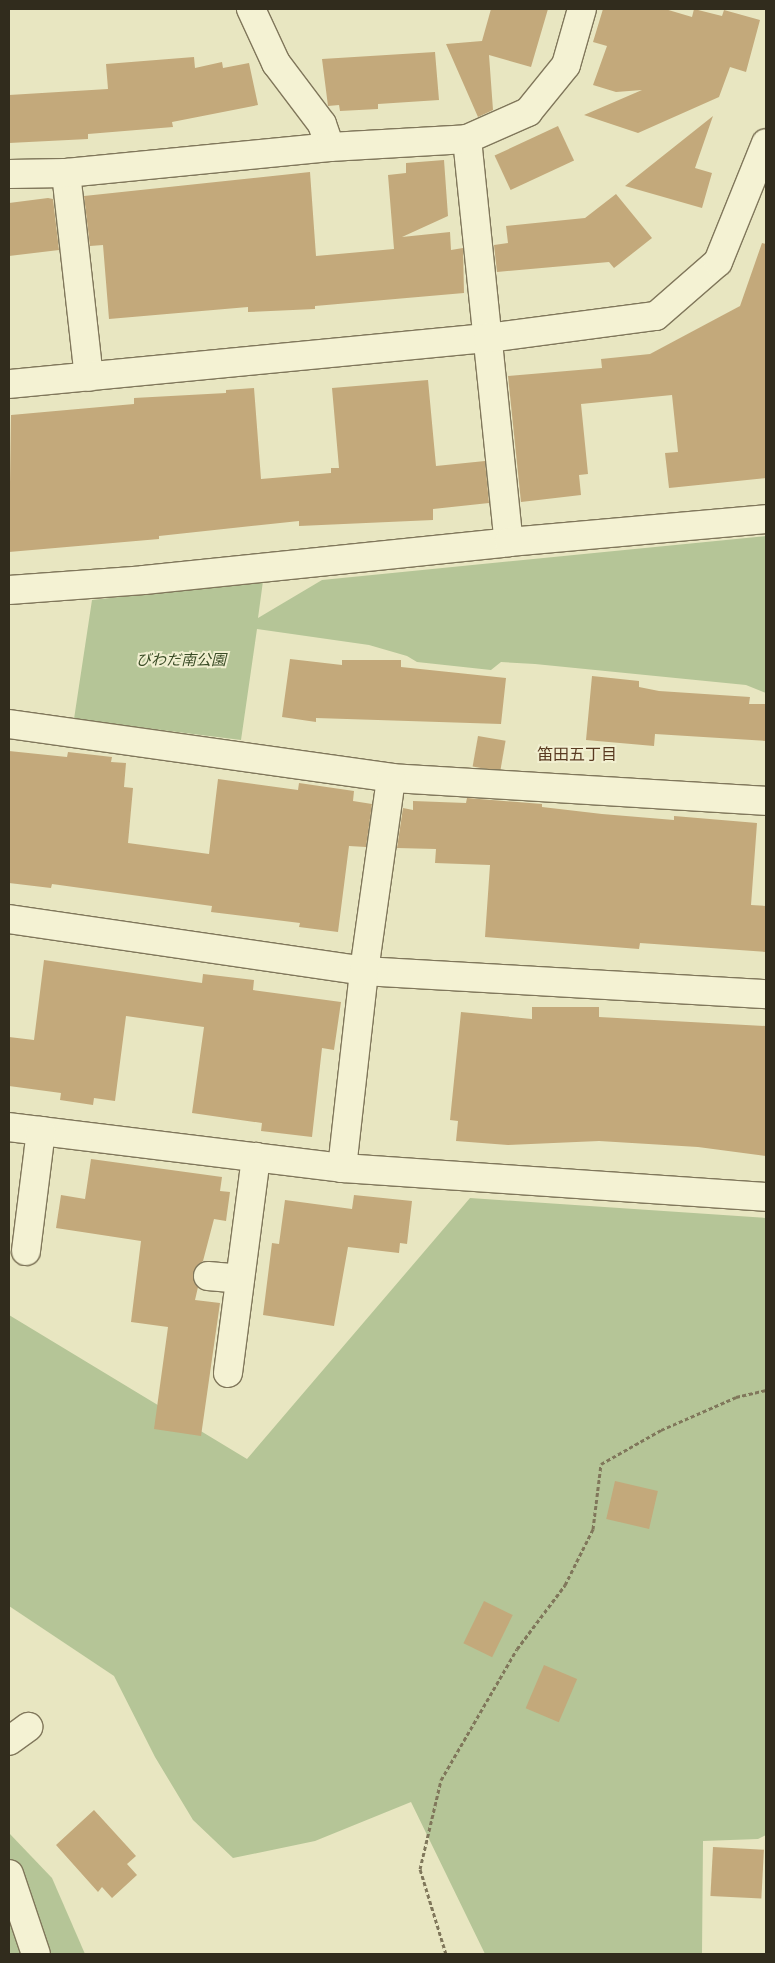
<!DOCTYPE html>
<html>
<head>
<meta charset="utf-8">
<style>
	body { margin:0 }
	#map { position:relative; width:775px; height:1963px; overflow:hidden; background:#e8e6c1; font-family:"Crimson Pro","Noto Sans JP",serif }
	div>[style] { position:absolute }
	[style*='--x'] { left:calc(var(--x)*1px); top:calc(var(--y)*1px); width:calc(var(--w)*1px); rotate:calc(var(--a)*1deg) }
	.green>* { inset:0; background:#b5c597 }
	.building>* { inset:0; background:#c3a97b; transform-origin:0 0 }
	.path>* { height:3px; margin-top:-1.5px; transform-origin:0; background:repeating-linear-gradient(90deg,#80775b 0 4px,transparent 0 6.5px) }
	.roads { filter:drop-shadow(1px 0 #80775b) drop-shadow(-1px 0 #80775b) drop-shadow(0 1px #80775b) drop-shadow(0 -1px #80775b) }
	.minor>* { height:28px; margin:-14px; padding:0 14px; transform-origin:14px; border-radius:14px; background:#f4f2d3 }
	span { translate:-50% -50%; white-space:nowrap; text-align:center; line-height:1.15; -webkit-text-stroke:4px #f1efd0; paint-order:stroke }
	.park-label { font-size:15px; color:#3a4c26; font-style:italic }
	.neighbourhood-label { font-size:16px; color:#593a21 }
	.frame { position:absolute; inset:0; border:10px solid #312c1d; pointer-events:none }
</style>
</head>
<body>
<div id="map">
	<div class="green">
		<i style="clip-path:polygon(766px 536px,766px 693px,746px 685px,535px 664px,501px 662px,491px 670px,417px 662px,407px 656px,369px 645px,257px 629px,241px 740px,74px 719px,92px 600px,263px 581px,258px 618px,322px 580px)"></i>
		<i style="clip-path:polygon(470px 1198px,766px 1218px,766px 1835px,758px 1839px,703px 1841px,702px 1954px,485px 1954px,411px 1802px,315px 1841px,233px 1858px,193px 1820px,155px 1757px,114px 1676px,9px 1606px,9px 1315px,247px 1459px)"></i>
		<i style="clip-path:polygon(9px 1833px,52px 1878px,85px 1954px,9px 1954px)"></i>
	</div>
	<div class="building">
		<i style="clip-path:polygon(491px 9px,548px 9px,531px 67px,489px 55px,493px 110px,478px 117px,446px 44px,482px 41px)"></i>
		<i style="clip-path:polygon(603px 9px,665px 9px,692px 17px,694px 9px,722px 16px,724px 10px,760px 20px,746px 72px,730px 67px,719px 97px,638px 133px,584px 115px,642px 90px,616px 92px,593px 85px,607px 46px,593px 42px)"></i>
		<i style="clip-path:polygon(435px 52px,439px 100px,378px 104px,378px 109px,340px 111px,339px 105px,328px 106px,322px 59px)"></i>
		<i style="clip-path:polygon(194px 57px,195px 68px,222px 62px,223px 68px,249px 63px,258px 105px,172px 122px,173px 127px,88px 134px,88px 139px,9px 143px,9px 95px,108px 89px,106px 64px)"></i>
		<i style="clip-path:polygon(713px 116px,695px 168px,712px 173px,702px 208px,625px 186px)"></i>
		<i style="left:558px;top:126px;width:38px;height:70px;rotate:65deg"></i>
		<i style="clip-path:polygon(444px 160px,448px 216px,402px 237px,450px 232px,451px 250px,463px 248px,464px 293px,315px 306px,315px 309px,248px 312px,248px 307px,109px 319px,103px 245px,90px 246px,84px 196px,310px 172px,316px 256px,394px 249px,388px 175px,406px 173px,406px 163px)"></i>
		<i style="clip-path:polygon(616px 194px,652px 238px,614px 268px,609px 262px,497px 272px,494px 245px,508px 243px,506px 226px,585px 218px)"></i>
		<i style="clip-path:polygon(48px 198px,53px 199px,59px 250px,9px 256px,9px 203px)"></i>
		<i style="clip-path:polygon(762px 243px,766px 244px,766px 478px,669px 488px,665px 453px,678px 452px,672px 395px,581px 404px,588px 474px,579px 475px,581px 495px,521px 502px,508px 376px,602px 368px,601px 359px,650px 354px,740px 306px)"></i>
		<i style="clip-path:polygon(428px 380px,436px 466px,485px 461px,489px 503px,433px 509px,433px 520px,299px 526px,299px 521px,159px 536px,159px 539px,9px 552px,11px 415px,134px 404px,134px 398px,226px 393px,226px 390px,254px 388px,261px 479px,331px 473px,331px 468px,339px 468px,332px 388px)"></i>
		<i style="clip-path:polygon(290px 659px,342px 665px,342px 660px,401px 660px,401px 667px,506px 678px,501px 724px,316px 718px,316px 722px,282px 717px)"></i>
		<i style="clip-path:polygon(592px 676px,639px 681px,639px 687px,659px 691px,750px 697px,749px 704px,766px 704px,766px 741px,655px 734px,654px 746px,586px 740px)"></i>
		<i style="left:478px;top:736px;width:28px;height:31px;rotate:10deg"></i>
		<i style="clip-path:polygon(9px 751px,67px 757px,68px 752px,112px 757px,111px 762px,126px 763px,124px 787px,133px 788px,128px 843px,209px 854px,218px 779px,298px 790px,299px 783px,354px 791px,353px 801px,372px 804px,366px 847px,349px 846px,338px 932px,299px 927px,300px 923px,211px 912px,212px 906px,52px 884px,51px 888px,9px 883px)"></i>
		<i style="clip-path:polygon(467px 798px,542px 804px,542px 807px,602px 814px,674px 820px,674px 816px,757px 823px,751px 905px,766px 906px,766px 952px,640px 943px,639px 949px,485px 937px,490px 865px,435px 863px,436px 849px,397px 848px,403px 808px,413px 810px,413px 801px,466px 803px)"></i>
		<i style="clip-path:polygon(44px 960px,202px 983px,203px 974px,254px 980px,253px 990px,341px 1002px,334px 1050px,322px 1048px,312px 1137px,261px 1131px,262px 1123px,192px 1113px,204px 1027px,126px 1016px,115px 1101px,94px 1098px,93px 1105px,60px 1100px,61px 1093px,9px 1086px,9px 1037px,34px 1040px)"></i>
		<i style="clip-path:polygon(532px 1007px,599px 1007px,599px 1017px,766px 1026px,766px 1156px,698px 1147px,599px 1141px,508px 1145px,456px 1141px,458px 1121px,450px 1120px,461px 1012px,532px 1019px)"></i>
		<i style="clip-path:polygon(91px 1159px,222px 1177px,220px 1191px,230px 1192px,226px 1221px,214px 1219px,203px 1261px,196px 1267px,193px 1274px,198px 1287px,195px 1300px,220px 1303px,201px 1436px,154px 1429px,168px 1327px,131px 1322px,141px 1241px,56px 1228px,61px 1195px,85px 1199px)"></i>
		<i style="clip-path:polygon(354px 1195px,412px 1201px,407px 1244px,400px 1243px,399px 1253px,348px 1247px,334px 1326px,263px 1315px,272px 1243px,279px 1244px,285px 1200px,352px 1209px)"></i>
		<i style="left:615px;top:1481px;width:44px;height:39px;rotate:13deg"></i>
		<i style="left:484px;top:1601px;width:32px;height:47px;rotate:26deg"></i>
		<i style="left:544px;top:1665px;width:36px;height:47px;rotate:23deg"></i>
		<i style="clip-path:polygon(94px 1810px,136px 1856px,127px 1864px,137px 1875px,112px 1898px,102px 1887px,98px 1892px,56px 1845px)"></i>
		<i style="left:713px;top:1847px;width:51px;height:49px;rotate:3deg"></i>
	</div>
	<div class="path">
		<i style="--x:446;--y:1954;--w:89;--a:-107"></i>
		<i style="--x:420;--y:1869;--w:91;--a:-76.7"></i>
		<i style="--x:441;--y:1780;--w:151;--a:-59.9"></i>
		<i style="--x:517;--y:1649;--w:80;--a:-53.1"></i>
		<i style="--x:565;--y:1585;--w:63;--a:-63.4"></i>
		<i style="--x:593;--y:1529;--w:65;--a:-83"></i>
		<i style="--x:601;--y:1464;--w:69;--a:-29.5"></i>
		<i style="--x:661;--y:1430;--w:82;--a:-23.7"></i>
		<i style="--x:736;--y:1397;--w:31;--a:-13"></i>
	</div>
	<div class="roads">
		<div class="minor">
			<i style="--x:251;--y:9;--w:60;--a:65.2"></i>
			<i style="--x:276;--y:63;--w:76;--a:53"></i>
			<i style="--x:322;--y:124;--w:24;--a:71"></i>
			<i style="--x:467;--y:139;--w:405;--a:84.1"></i>
			<i style="--x:66;--y:173;--w:205;--a:83.6"></i>
			<i style="--x:9;--y:174;--w:57;--a:-1"></i>
			<i style="--x:66;--y:173;--w:265;--a:-5.6"></i>
			<i style="--x:330;--y:147;--w:137;--a:-3.3"></i>
			<i style="--x:467;--y:139;--w:67;--a:-23.9"></i>
			<i style="--x:528;--y:112;--w:60;--a:-51"></i>
			<i style="--x:566;--y:65;--w:58;--a:-74.1"></i>
			<i style="--x:9;--y:384;--w:481;--a:-5.5"></i>
			<i style="--x:488;--y:338;--w:169;--a:-7.5"></i>
			<i style="--x:656;--y:316;--w:82;--a:-41.1"></i>
			<i style="--x:718;--y:262;--w:128;--a:-68"></i>
			<i style="--x:9;--y:590;--w:135;--a:-4.2"></i>
			<i style="--x:144;--y:580;--w:367;--a:-5.9"></i>
			<i style="--x:509;--y:542;--w:258;--a:-5.1"></i>
			<i style="--x:9;--y:724;--w:386;--a:8"></i>
			<i style="--x:391;--y:778;--w:376;--a:3.5"></i>
			<i style="--x:9;--y:919;--w:359;--a:8.3"></i>
			<i style="--x:364;--y:971;--w:403;--a:3.3"></i>
			<i style="--x:9;--y:1127;--w:336;--a:7"></i>
			<i style="--x:342;--y:1168;--w:425;--a:3.9"></i>
			<i style="--x:342;--y:1168;--w:198;--a:-83.6"></i>
			<i style="--x:364;--y:971;--w:195;--a:-82"></i>
			<i style="--x:26;--y:1251;--w:121;--a:-82.9"></i>
			<i style="--x:208;--y:1276;--w:32;--a:5"></i>
			<i style="--x:228;--y:1373;--w:218;--a:-82.6"></i>
			<i style="--x:9;--y:1741;--w:24;--a:-36"></i>
			<i style="--x:9;--y:1874;--w:84;--a:71.4"></i>
		</div>
	</div>
	<div class="park-label">
		<span style="left:181px;top:661px">びわだ南公園</span>
	</div>
	<div class="neighbourhood-label">
		<span style="left:577px;top:755px">笛田五丁目</span>
	</div>
	<div class="frame"></div>
</div>
</body>
</html>
